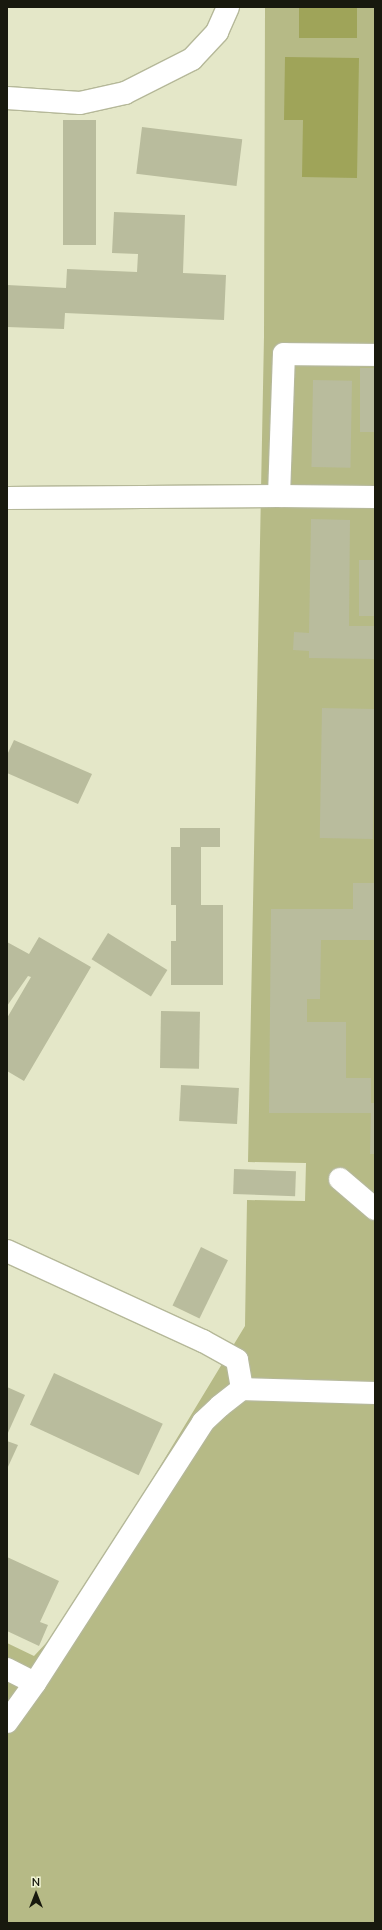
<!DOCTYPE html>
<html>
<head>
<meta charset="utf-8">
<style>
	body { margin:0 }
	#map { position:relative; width:382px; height:1930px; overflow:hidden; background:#e4e7c8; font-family:Mulish,sans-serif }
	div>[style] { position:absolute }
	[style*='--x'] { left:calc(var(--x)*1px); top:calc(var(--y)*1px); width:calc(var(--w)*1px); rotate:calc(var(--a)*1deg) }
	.green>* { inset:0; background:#b6ba86 }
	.water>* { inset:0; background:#9fa459; transform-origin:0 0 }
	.building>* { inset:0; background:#b9bc9d; transform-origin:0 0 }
	.roads { filter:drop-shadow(1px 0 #b5b899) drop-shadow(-1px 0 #b5b899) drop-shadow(0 1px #b5b899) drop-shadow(0 -1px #b5b899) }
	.minor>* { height:22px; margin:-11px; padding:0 11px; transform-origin:11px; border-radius:11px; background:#fff }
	span { translate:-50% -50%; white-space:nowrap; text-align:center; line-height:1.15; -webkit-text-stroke:3px #f1f5d5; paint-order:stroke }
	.frame { position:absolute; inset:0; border:8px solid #18190e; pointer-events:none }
	.north { position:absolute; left:16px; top:1874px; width:40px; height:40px; -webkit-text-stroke:3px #f1f5d5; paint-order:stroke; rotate:0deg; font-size:11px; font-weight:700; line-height:16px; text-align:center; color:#18190e }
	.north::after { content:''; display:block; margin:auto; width:14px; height:18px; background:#18190e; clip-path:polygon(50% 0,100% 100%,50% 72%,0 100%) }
</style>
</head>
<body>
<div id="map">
	<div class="green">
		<i style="clip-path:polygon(265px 7px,375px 7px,375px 1923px,7px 1923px,7px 1643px,34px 1656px,65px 1623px,245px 1326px,247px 1200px,305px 1201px,306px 1163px,248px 1162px,264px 336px)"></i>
	</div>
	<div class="water">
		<i style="left:299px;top:7px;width:58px;height:31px"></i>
		<i style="clip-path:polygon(285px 57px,359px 58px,357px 178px,302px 177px,303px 120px,284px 120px)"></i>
	</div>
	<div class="building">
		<i style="left:63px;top:120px;width:33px;height:125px"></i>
		<i style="left:142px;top:127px;width:101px;height:47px;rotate:7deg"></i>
		<i style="clip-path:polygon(114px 212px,185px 215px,183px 273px,226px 275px,224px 320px,65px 313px,64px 329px,7px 327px,7px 285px,66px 288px,67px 269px,137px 272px,138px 254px,112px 253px)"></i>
		<i style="left:360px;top:368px;width:15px;height:64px"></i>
		<i style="left:313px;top:380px;width:39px;height:87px;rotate:1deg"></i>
		<i style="clip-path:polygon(311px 519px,350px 520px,349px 626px,375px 626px,375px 659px,309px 658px,309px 651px,293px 650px,294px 632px,309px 633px)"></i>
		<i style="left:359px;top:560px;width:16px;height:56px"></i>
		<i style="left:322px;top:708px;width:53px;height:130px;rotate:1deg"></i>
		<i style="clip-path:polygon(14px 740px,92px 774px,78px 804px,7px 773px,7px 755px)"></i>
		<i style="clip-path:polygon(180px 828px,220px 828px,220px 847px,201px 847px,201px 905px,223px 905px,223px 985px,171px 985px,171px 941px,176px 941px,176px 905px,171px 905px,171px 847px,180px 847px)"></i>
		<i style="clip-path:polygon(353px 883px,375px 883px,375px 940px,321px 940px,320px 999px,307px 999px,307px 1022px,346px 1022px,346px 1078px,371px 1078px,371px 1103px,375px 1103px,375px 1154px,370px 1154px,371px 1113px,269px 1113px,271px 909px,353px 909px)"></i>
		<i style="left:108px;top:933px;width:70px;height:31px;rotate:32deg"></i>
		<i style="clip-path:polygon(39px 937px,91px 967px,24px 1081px,7px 1071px,7px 1018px,31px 977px,28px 976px,7px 1006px,7px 942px,29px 954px)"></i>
		<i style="left:161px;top:1011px;width:39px;height:57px;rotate:1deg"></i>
		<i style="left:181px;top:1085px;width:58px;height:36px;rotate:3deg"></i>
		<i style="left:234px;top:1169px;width:62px;height:25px;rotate:2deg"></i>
		<i style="left:201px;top:1247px;width:30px;height:65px;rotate:26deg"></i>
		<i style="left:54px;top:1373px;width:120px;height:57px;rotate:25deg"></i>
		<i style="clip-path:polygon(7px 1387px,25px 1395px,7px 1435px)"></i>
		<i style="clip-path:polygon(7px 1441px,18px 1445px,7px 1469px)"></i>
		<i style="clip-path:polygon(7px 1557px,59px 1581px,40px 1622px,48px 1625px,39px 1646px,7px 1631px)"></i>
	</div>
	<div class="roads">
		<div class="minor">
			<i style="--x:7;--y:98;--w:73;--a:3.9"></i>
			<i style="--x:80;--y:103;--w:46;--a:-12.5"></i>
			<i style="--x:125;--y:93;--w:75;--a:-26.9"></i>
			<i style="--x:192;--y:59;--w:37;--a:-47"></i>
			<i style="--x:217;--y:32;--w:27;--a:-66"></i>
			<i style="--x:279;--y:496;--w:96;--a:0.6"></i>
			<i style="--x:7;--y:498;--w:272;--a:-0.4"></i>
			<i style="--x:279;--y:496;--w:142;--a:-88"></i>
			<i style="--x:284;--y:354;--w:91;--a:0.6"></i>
			<i style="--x:340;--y:1179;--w:46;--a:40.6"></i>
			<i style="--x:7;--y:1251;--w:216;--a:24.7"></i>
			<i style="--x:203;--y:1341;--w:39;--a:29"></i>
			<i style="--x:237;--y:1360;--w:29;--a:80"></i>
			<i style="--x:7;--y:1669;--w:31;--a:27"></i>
			<i style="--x:35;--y:1683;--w:310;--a:-57.2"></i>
			<i style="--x:203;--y:1422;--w:23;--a:-43"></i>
			<i style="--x:220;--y:1406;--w:28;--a:-38"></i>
			<i style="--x:242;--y:1389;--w:133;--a:1.7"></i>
			<i style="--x:7;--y:1722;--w:48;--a:-54.3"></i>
		</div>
	</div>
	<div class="frame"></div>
	<div class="north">N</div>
</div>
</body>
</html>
